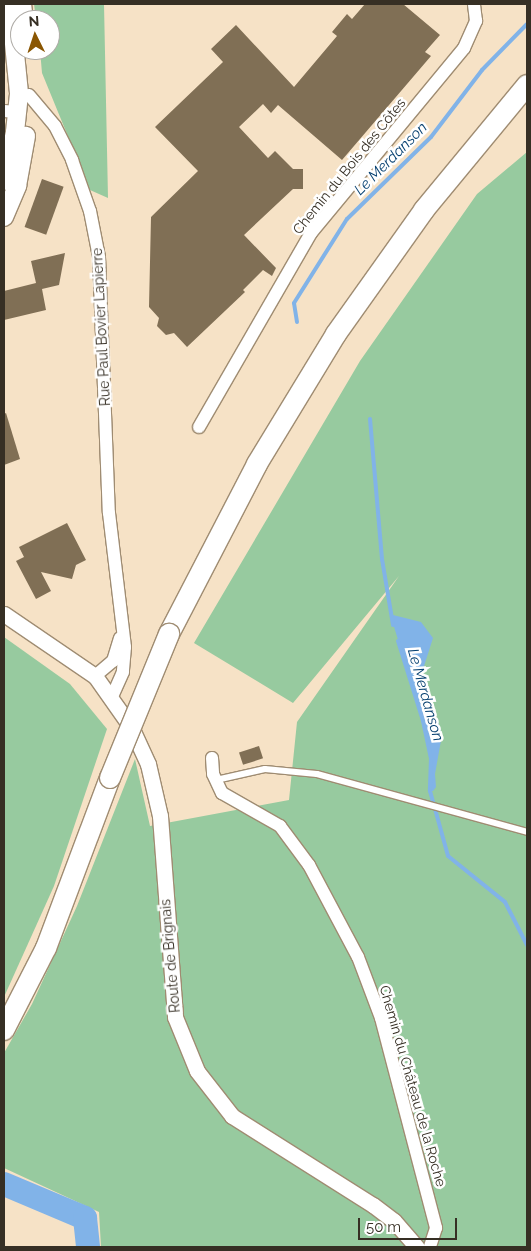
<!DOCTYPE html>
<html>
<head>
<meta charset="utf-8">
<style>
	body { margin:0 }
	#map { position:relative; width:531px; height:1251px; overflow:hidden; background:#f6e2c6; font-family:Raleway,sans-serif }
	div>[style] { position:absolute }
	[style*='--x'] { left:calc(var(--x)*1px); top:calc(var(--y)*1px); width:calc(var(--w)*1px); rotate:calc(var(--a)*1deg) }
	.green>* { inset:0; background:#97ca9f }
	.water>* { inset:0; background:#81b3e8 }
	.stream>* { height:4px; margin:-2px; padding:0 2px; transform-origin:2px; border-radius:2px; background:#81b3e8 }
	.river>* { height:24px; margin:-12px; padding:0 12px; transform-origin:12px; border-radius:12px; background:#81b3e8 }
	.building>* { inset:0; background:#806f55; transform-origin:0 0 }
	.roads { filter:drop-shadow(1px 0 #9f8c72) drop-shadow(-1px 0 #9f8c72) drop-shadow(0 1px #9f8c72) drop-shadow(0 -1px #9f8c72) }
	.service>* { height:6px; margin:-3px; padding:0 3px; transform-origin:3px; border-radius:3px; background:#fff }
	.minor>* { height:12px; margin:-6px; padding:0 6px; transform-origin:6px; border-radius:6px; background:#fff }
	.tertiary>* { height:15px; margin:-7.5px; padding:0 7.5px; transform-origin:7.5px; border-radius:7.5px; background:#fff }
	.secondary>* { height:18px; margin:-9px; padding:0 9px; transform-origin:9px; border-radius:9px; background:#fff }
	.trunk>* { height:20px; margin:-10px; padding:0 10px; transform-origin:10px; border-radius:10px; background:#fff }
	.bridges { filter:drop-shadow(1px 0 #9f8c72) drop-shadow(-1px 0 #9f8c72) drop-shadow(0 1px #9f8c72) drop-shadow(0 -1px #9f8c72) }
	.trunk-bridge>* { height:20px; margin:-10px; padding:0 10px; transform-origin:10px; border-radius:10px; background:#fff }
	span { translate:-50% -50%; white-space:nowrap; text-align:center; line-height:1.15; -webkit-text-stroke:5px #fff; paint-order:stroke }
	.street-label { font-size:14px; color:#362f24 }
	.water-label { font-size:15px; color:#074171; font-style:italic }
	.frame { position:absolute; inset:0; border:5px solid #362f24; pointer-events:none }
	.north { position:absolute; left:10px; top:10px; width:50px; height:50px; box-sizing:border-box; background:#fff; border:1px solid #afaca7; border-radius:50%; rotate:356deg; font-size:14px; font-weight:700; line-height:20px; text-align:center; color:#362f24 }
	.north::after { content:''; display:block; margin:auto; width:18px; height:22px; background:#8a5602; clip-path:polygon(50% 0,100% 100%,50% 72%,0 100%) }
	.scale { position:absolute; left:358px; top:1218px; width:99px; height:22px; box-sizing:border-box; border:2px solid #362f24; border-top:0; padding-left:6px; font-size:15px; line-height:18px; white-space:nowrap; color:#362f24; -webkit-text-stroke:4px #fff; paint-order:stroke }
</style>
</head>
<body>
<div id="map">
	<div class="green">
		<i style="clip-path:polygon(34px 4px,104px 4px,108px 198px,90px 190px,42px 73px,40px 50px,50px 50px,50px 20px,36px 20px)"></i>
		<i style="clip-path:polygon(527px 152px,527px 1247px,101px 1247px,99px 1212px,4px 1168px,4px 1053px,32px 1004px,77px 906px,135px 759px,150px 826px,289px 800px,297px 722px,399px 576px,293px 703px,194px 643px,360px 361px,477px 194px)"></i>
		<i style="clip-path:polygon(4px 637px,70px 684px,107px 729px,54px 886px,4px 997px)"></i>
	</div>
	<div class="water">
		<i style="clip-path:polygon(393px 615px,421px 622px,433px 638px,418px 685px,420px 696px,438px 722px,442px 735px,435px 774px,436px 787px,433px 791px,430px 791px,431px 758px,423px 721px,391px 617px)"></i>
	</div>
	<div class="stream">
		<i style="--x:297;--y:322;--w:19;--a:-99"></i>
		<i style="--x:294;--y:303;--w:99;--a:-57.8"></i>
		<i style="--x:347;--y:219;--w:117;--a:-44.3"></i>
		<i style="--x:431;--y:137;--w:84;--a:-52.7"></i>
		<i style="--x:482;--y:70;--w:64;--a:-45.6"></i>
		<i style="--x:370;--y:419;--w:141;--a:85.1"></i>
		<i style="--x:382;--y:559;--w:67;--a:80.5"></i>
		<i style="--x:398;--y:641;--w:84;--a:72.6"></i>
		<i style="--x:423;--y:721;--w:38;--a:78"></i>
		<i style="--x:431;--y:758;--w:33;--a:92"></i>
		<i style="--x:430;--y:791;--w:67;--a:74.5"></i>
		<i style="--x:448;--y:856;--w:73;--a:38.9"></i>
		<i style="--x:505;--y:902;--w:48;--a:62.9"></i>
	</div>
	<div class="river">
		<i style="--x:4;--y:1184;--w:88;--a:22.8"></i>
		<i style="--x:85;--y:1218;--w:29;--a:84"></i>
	</div>
	<div class="building">
		<i style="clip-path:polygon(365px 4px,403px 4px,440px 35px,425px 52px,431px 56px,342px 160px,278px 105px,271px 113px,263px 104px,239px 127px,268px 158px,275px 151px,293px 169px,303px 169px,303px 189px,293px 189px,244px 235px,276px 268px,272px 276px,263px 270px,243px 290px,245px 292px,187px 347px,174px 333px,166px 335px,157px 326px,159px 318px,149px 307px,151px 217px,198px 171px,155px 127px,223px 62px,211px 49px,236px 25px,294px 87px,337px 36px,332px 32px,347px 14px,352px 19px)"></i>
		<i style="left:42px;top:179px;width:23px;height:51px;rotate:20deg"></i>
		<i style="clip-path:polygon(65px 253px,59px 285px,42px 289px,46px 310px,4px 320px,4px 291px,36px 283px,31px 261px)"></i>
		<i style="clip-path:polygon(6px 413px,20px 459px,4px 465px,4px 414px)"></i>
		<i style="clip-path:polygon(67px 523px,86px 560px,76px 565px,72px 579px,41px 572px,51px 591px,36px 599px,16px 561px,24px 557px,19px 547px)"></i>
		<i style="left:259px;top:746px;width:13px;height:21px;rotate:72deg"></i>
	</div>
	<div class="roads">
		<div class="service">
			<i style="--x:216;--y:780;--w:50;--a:-12.7"></i>
			<i style="--x:265;--y:769;--w:52;--a:5.5"></i>
			<i style="--x:317;--y:774;--w:218;--a:15.4"></i>
		</div>
		<div class="minor">
			<i style="--x:29;--y:95;--w:40;--a:50"></i>
			<i style="--x:55;--y:126;--w:38;--a:63"></i>
			<i style="--x:72;--y:160;--w:54;--a:70.6"></i>
			<i style="--x:90;--y:211;--w:47;--a:78.9"></i>
			<i style="--x:99;--y:257;--w:256;--a:87.8"></i>
			<i style="--x:109;--y:513;--w:135;--a:83.2"></i>
			<i style="--x:125;--y:647;--w:25;--a:95"></i>
			<i style="--x:123;--y:672;--w:27;--a:114"></i>
			<i style="--x:4;--y:111;--w:13;--a:4"></i>
			<i style="--x:199;--y:427;--w:224;--a:-60"></i>
			<i style="--x:311;--y:233;--w:240;--a:-50.4"></i>
			<i style="--x:464;--y:48;--w:30;--a:-66"></i>
			<i style="--x:476;--y:21;--w:17;--a:-97"></i>
			<i style="--x:95;--y:676;--w:23;--a:-40"></i>
			<i style="--x:113;--y:661;--w:24;--a:-73"></i>
			<i style="--x:212;--y:758;--w:16;--a:86"></i>
			<i style="--x:213;--y:774;--w:21;--a:65"></i>
			<i style="--x:222;--y:793;--w:67;--a:29.6"></i>
			<i style="--x:280;--y:826;--w:49;--a:53.4"></i>
			<i style="--x:309;--y:865;--w:104;--a:62"></i>
			<i style="--x:358;--y:957;--w:65;--a:69.3"></i>
			<i style="--x:381;--y:1018;--w:217;--a:75.3"></i>
			<i style="--x:436;--y:1228;--w:20;--a:108"></i>
		</div>
		<div class="tertiary">
			<i style="--x:4;--y:614;--w:110;--a:34.3"></i>
			<i style="--x:95;--y:676;--w:62;--a:54.8"></i>
			<i style="--x:131;--y:727;--w:41;--a:65.3"></i>
			<i style="--x:148;--y:764;--w:53;--a:77"></i>
			<i style="--x:160;--y:816;--w:202;--a:85.7"></i>
			<i style="--x:175;--y:1017;--w:58;--a:67.8"></i>
			<i style="--x:197;--y:1071;--w:57;--a:52.1"></i>
			<i style="--x:232;--y:1116;--w:167;--a:32.3"></i>
			<i style="--x:373;--y:1205;--w:26;--a:37"></i>
			<i style="--x:394;--y:1221;--w:35;--a:49"></i>
		</div>
		<div class="secondary">
			<i style="--x:22;--y:4;--w:16;--a:83"></i>
			<i style="--x:4;--y:181;--w:50;--a:-77.3"></i>
			<i style="--x:15;--y:132;--w:39;--a:-84"></i>
			<i style="--x:19;--y:93;--w:89;--a:-95.8"></i>
			<i style="--x:4;--y:217;--w:34;--a:-67"></i>
			<i style="--x:17;--y:186;--w:51;--a:-79.8"></i>
		</div>
		<div class="trunk">
			<i style="--x:169;--y:634;--w:191;--a:-62.6"></i>
			<i style="--x:257;--y:464;--w:152;--a:-58.7"></i>
			<i style="--x:336;--y:334;--w:152;--a:-54.6"></i>
			<i style="--x:424;--y:210;--w:162;--a:-50.5"></i>
			<i style="--x:4;--y:1030;--w:92;--a:-62.9"></i>
			<i style="--x:46;--y:948;--w:182;--a:-69.4"></i>
		</div>
	</div>
	<div class="bridges">
		<div class="trunk-bridge">
			<i style="--x:110;--y:778;--w:156;--a:-67.7"></i>
		</div>
	</div>
	<div class="street-label">
		<span style="left:349px;top:166px;rotate:-51deg">Chemin du Bois des Côtes</span>
		<span style="left:101px;top:327px;rotate:-93deg">Rue Paul Bovier Lapierre</span>
		<span style="left:170px;top:956px;rotate:-95deg">Route de Brignais</span>
		<span style="left:413px;top:1086px;rotate:74deg">Chemin du Château de la Roche</span>
	</div>
	<div class="water-label">
		<span style="left:391px;top:159px;rotate:-45deg">Le Merdanson</span>
		<span style="left:425px;top:695px;rotate:74deg">Le Merdanson</span>
	</div>
	<div class="frame"></div>
	<div class="north">N</div>
	<div class="scale">50 m</div>
</div>
</body>
</html>
